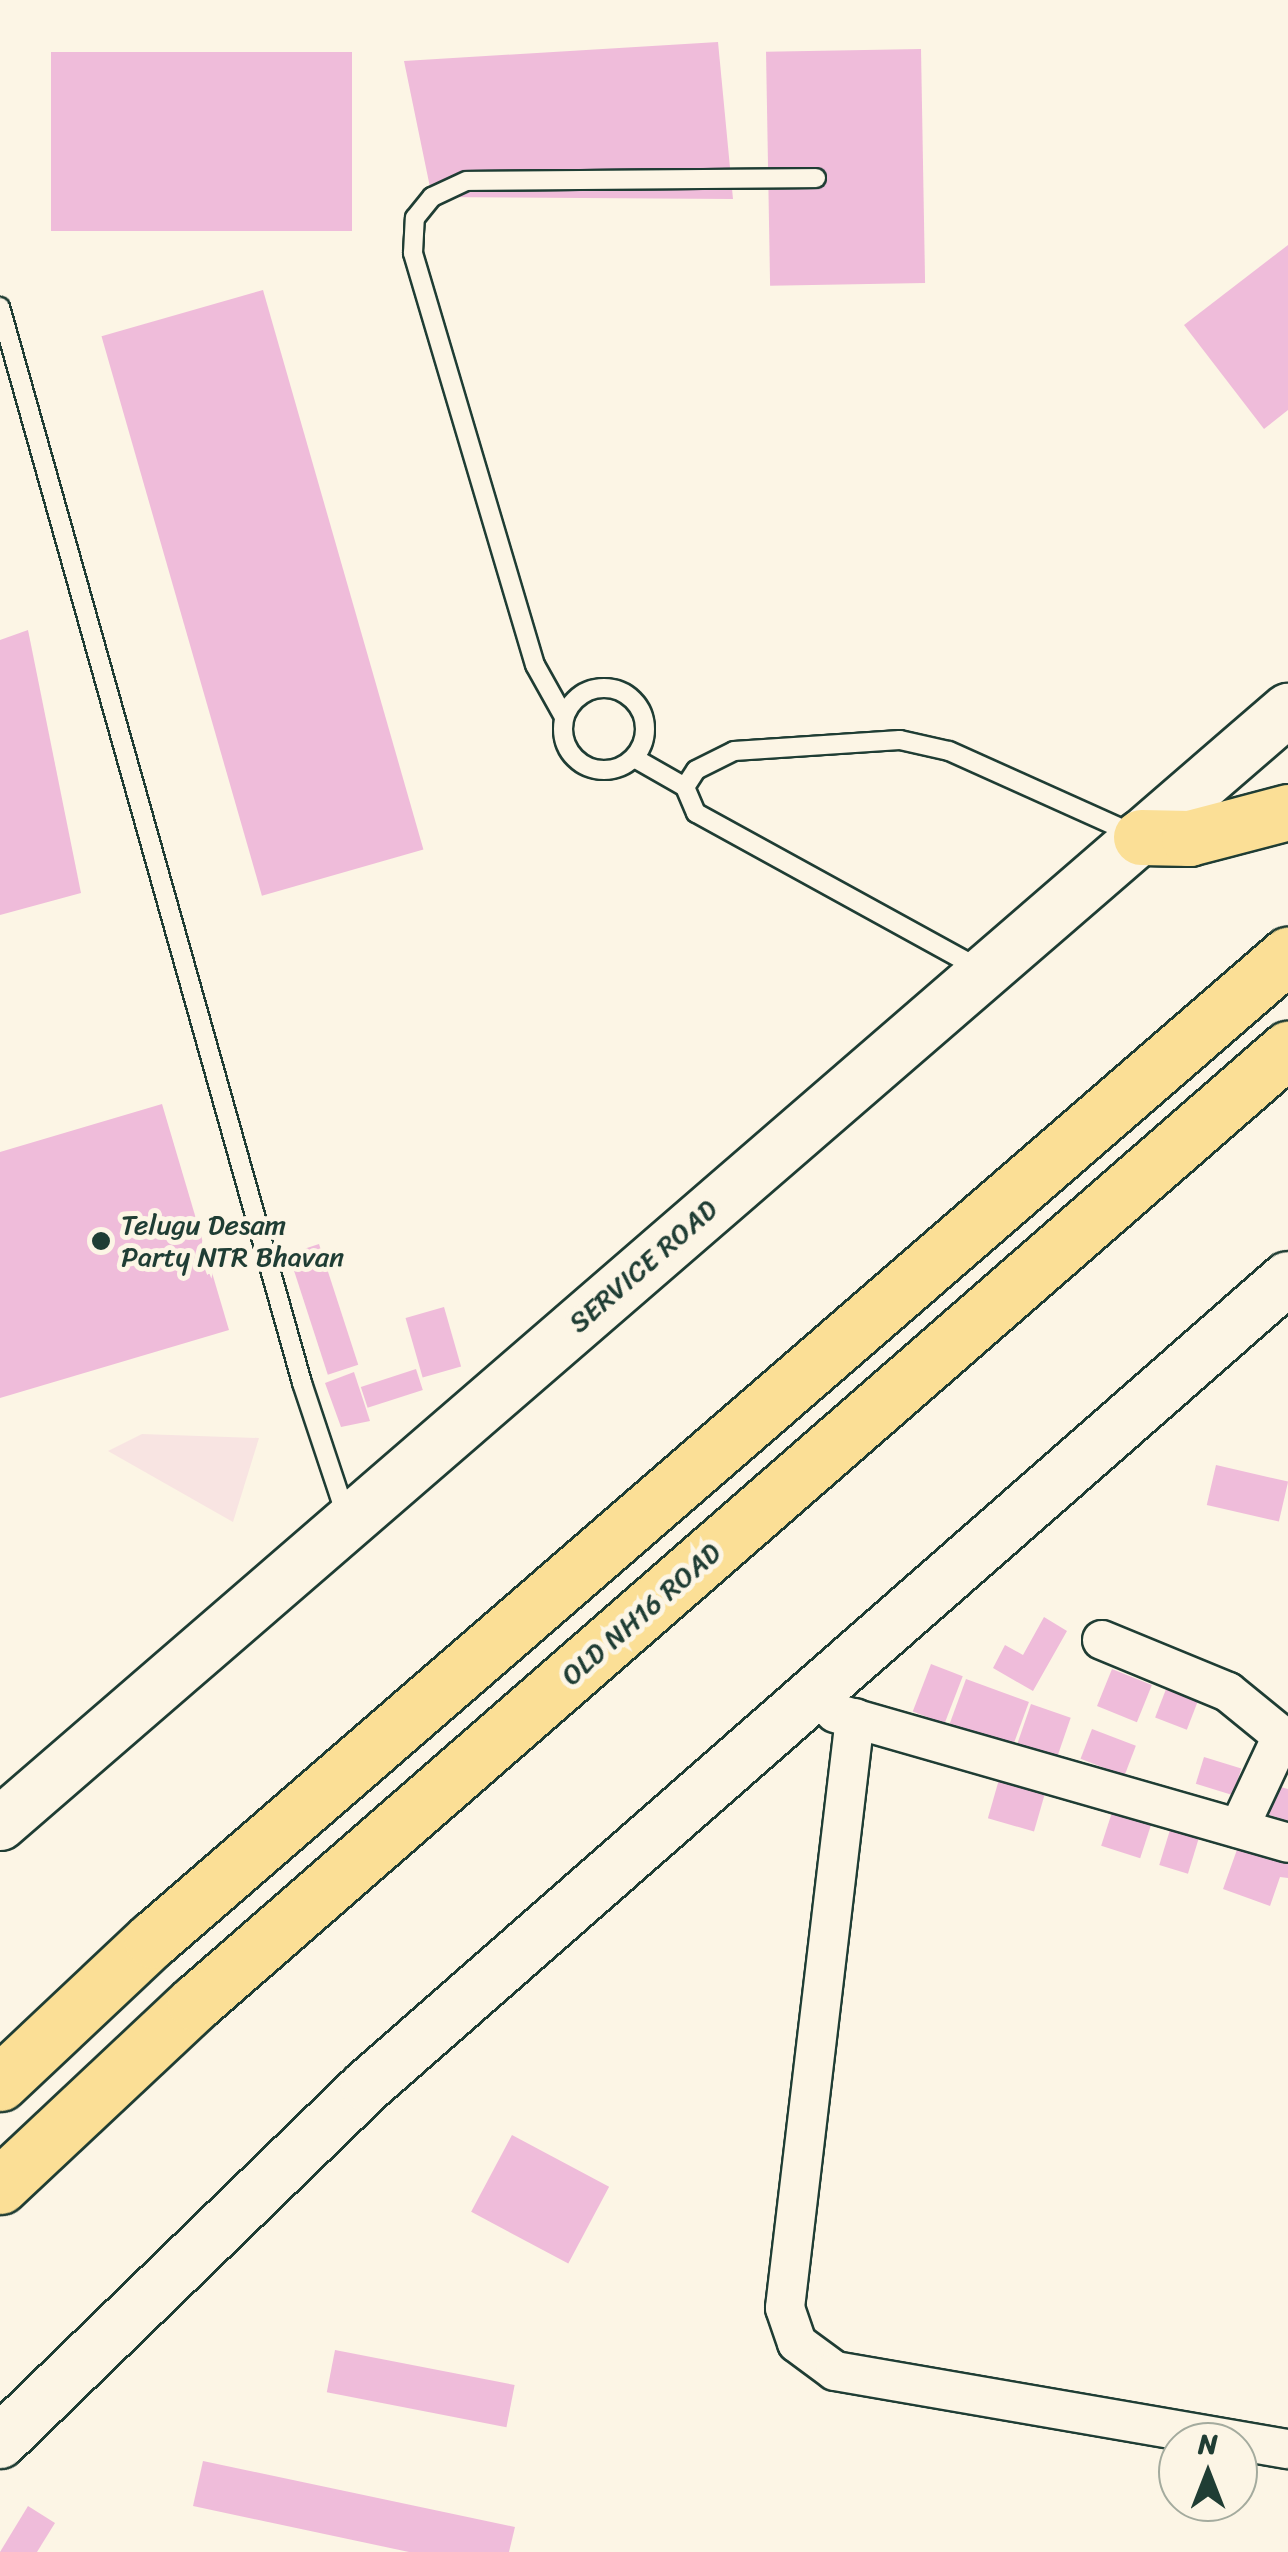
<!DOCTYPE html>
<html>
<head>
<meta charset="utf-8">
<style>
	body { margin:0 }
	#map { position:relative; width:1288px; height:2552px; overflow:hidden; background:#fcf5e5; font-family:Sriracha,sans-serif }
	div>[style] { position:absolute }
	[style*='--x'] { left:calc(var(--x)*1px); top:calc(var(--y)*1px); width:calc(var(--w)*1px); rotate:calc(var(--a)*1deg) }
	.built>* { inset:0; background:#f8e4e2 }
	.building>* { inset:0; background:#efbcda; transform-origin:0 0 }
	.roads { filter:drop-shadow(2px 0 #1f3d34) drop-shadow(-2px 0 #1f3d34) drop-shadow(0 2px #1f3d34) drop-shadow(0 -2px #1f3d34) }
	.lane>* { height:18px; margin:-9px; padding:0 9px; transform-origin:9px; border-radius:9px; background:#fcf5e5 }
	.lane>.ring { margin:-9px; padding:0; box-sizing:content-box; background:none; border:18px solid #fcf5e5; border-radius:50% }
	.street>* { height:38px; margin:-19px; padding:0 19px; transform-origin:19px; border-radius:19px; background:#fcf5e5 }
	.secondary>* { height:52px; margin:-26px; padding:0 26px; transform-origin:26px; border-radius:26px; background:#fcf5e5 }
	.primary>* { height:55px; margin:-27.5px; padding:0 27.5px; transform-origin:27.5px; border-radius:27.5px; background:#fbdf96 }
	.dots>* { width:28px; height:28px; translate:-50% -50%; box-sizing:border-box; border:5px solid #fcf5e5; border-radius:50% }
	span { translate:-50% -50%; white-space:nowrap; text-align:center; line-height:1.15; -webkit-text-stroke:10px #fcf5e5; paint-order:stroke }
	.poi-label { font-size:28px; color:#1f3d34 }
	.left { translate:0 -50%; text-align:left }
	.street-label { font-size:28px; color:#1f3d34 }
	.north { position:absolute; left:1158px; top:2422px; width:100px; height:100px; box-sizing:border-box; background:#fcf5e5; border:2px solid #a4ab9e; border-radius:50%; rotate:0deg; font-size:28px; font-weight:700; line-height:40px; text-align:center; color:#1f3d34 }
	.north::after { content:''; display:block; margin:auto; width:35px; height:45px; background:#1f3d34; clip-path:polygon(50% 0,100% 100%,50% 72%,0 100%) }
</style>
</head>
<body>
<div id="map">
	<div class="built">
		<i style="clip-path:polygon(142px 1434px,259px 1438px,233px 1522px,108px 1451px)"></i>
	</div>
	<div class="building">
		<i style="clip-path:polygon(718px 42px,733px 199px,432px 197px,404px 61px)"></i>
		<i style="left:921px;top:49px;width:234px;height:155px;rotate:89deg"></i>
		<i style="left:352px;top:52px;width:179px;height:301px;rotate:90deg"></i>
		<i style="clip-path:polygon(1288px 245px,1288px 410px,1264px 429px,1184px 325px)"></i>
		<i style="left:263px;top:290px;width:582px;height:168px;rotate:74deg"></i>
		<i style="clip-path:polygon(28px 630px,81px 893px,0 915px,0 640px)"></i>
		<i style="clip-path:polygon(162px 1104px,229px 1330px,0 1398px,0 1152px)"></i>
		<i style="left:319px;top:1244px;width:127px;height:32px;rotate:72deg"></i>
		<i style="left:444px;top:1307px;width:62px;height:40px;rotate:74deg"></i>
		<i style="left:416px;top:1369px;width:22px;height:58px;rotate:72deg"></i>
		<i style="clip-path:polygon(354px 1372px,370px 1421px,341px 1427px,325px 1383px)"></i>
		<i style="left:1216px;top:1465px;width:74px;height:41px;rotate:13deg"></i>
		<i style="clip-path:polygon(1044px 1617px,1067px 1631px,1033px 1691px,993px 1668px,1005px 1645px,1023px 1655px)"></i>
		<i style="left:931px;top:1664px;width:34px;height:51px;rotate:21deg"></i>
		<i style="left:1112px;top:1669px;width:43px;height:40px;rotate:22deg"></i>
		<i style="left:966px;top:1679px;width:67px;height:48px;rotate:20deg"></i>
		<i style="left:1168px;top:1684px;width:34px;height:36px;rotate:21deg"></i>
		<i style="left:1031px;top:1704px;width:42px;height:42px;rotate:19deg"></i>
		<i style="left:1092px;top:1729px;width:47px;height:32px;rotate:21deg"></i>
		<i style="left:1204px;top:1757px;width:39px;height:28px;rotate:17deg"></i>
		<i style="left:1000px;top:1776px;width:48px;height:44px;rotate:16deg"></i>
		<i style="clip-path:polygon(1277px 1786px,1288px 1789px,1288px 1821px,1269px 1815px)"></i>
		<i style="left:1116px;top:1800px;width:41px;height:48px;rotate:18deg"></i>
		<i style="left:1173px;top:1820px;width:30px;height:47px;rotate:17deg"></i>
		<i style="clip-path:polygon(1239px 1844px,1288px 1861px,1288px 1878px,1280px 1877px,1270px 1906px,1223px 1889px)"></i>
		<i style="left:512px;top:2135px;width:110px;height:87px;rotate:28deg"></i>
		<i style="left:335px;top:2350px;width:183px;height:43px;rotate:11deg"></i>
		<i style="clip-path:polygon(203px 2461px,515px 2527px,509px 2552px,409px 2552px,193px 2506px)"></i>
		<i style="clip-path:polygon(28px 2506px,55px 2523px,37px 2552px,0 2552px)"></i>
	</div>
	<div class="roads">
		<div class="lane">
			<i style="--x:0;--y:307;--w:1118;--a:74.32"></i>
			<i style="--x:302;--y:1383;--w:142;--a:71.6"></i>
			<i class="ring" style="left:563px;top:688px;width:64px;height:64px"></i>
			<i style="--x:563;--y:715;--w:57;--a:-119.2"></i>
			<i style="--x:535;--y:665;--w:430;--a:-106.5"></i>
			<i style="--x:413;--y:253;--w:35;--a:-87"></i>
			<i style="--x:415;--y:218;--w:27;--a:-51"></i>
			<i style="--x:432;--y:197;--w:38;--a:-25"></i>
			<i style="--x:467;--y:181;--w:349;--a:-0.5"></i>
			<i style="--x:636;--y:759;--w:56;--a:29.7"></i>
			<i style="--x:980;--y:969;--w:324;--a:-151.2"></i>
			<i style="--x:696;--y:813;--w:28;--a:-113"></i>
			<i style="--x:685;--y:787;--w:20;--a:-57"></i>
			<i style="--x:696;--y:770;--w:42;--a:-26.6"></i>
			<i style="--x:734;--y:751;--w:166;--a:-3.8"></i>
			<i style="--x:900;--y:740;--w:50;--a:12.7"></i>
			<i style="--x:949;--y:751;--w:205;--a:24.2"></i>
		</div>
		<div class="street">
			<i style="--x:1102;--y:1640;--w:136;--a:22.4"></i>
			<i style="--x:1228;--y:1692;--w:70;--a:39.2"></i>
			<i style="--x:1282;--y:1736;--w:102;--a:115.1"></i>
			<i style="--x:835;--y:1713;--w:471;--a:16"></i>
			<i style="--x:855;--y:1718;--w:594;--a:96.77"></i>
			<i style="--x:785;--y:2308;--w:37;--a:71"></i>
			<i style="--x:797;--y:2343;--w:47;--a:36.4"></i>
			<i style="--x:835;--y:2371;--w:460;--a:9.8"></i>
		</div>
		<div class="secondary">
			<i style="--x:0;--y:1824;--w:1703;--a:-40.86"></i>
			<i style="--x:0;--y:2442;--w:511;--a:-44.13"></i>
			<i style="--x:367;--y:2086;--w:1225;--a:-41.26"></i>
		</div>
		<div class="primary">
			<i style="--x:1141;--y:837;--w:48;--a:1.2"></i>
			<i style="--x:1189;--y:838;--w:102;--a:-14.7"></i>
			<i style="--x:0;--y:2083;--w:209;--a:-43.3"></i>
			<i style="--x:152;--y:1940;--w:1504;--a:-40.93"></i>
			<i style="--x:0;--y:2186;--w:267;--a:-43.2"></i>
			<i style="--x:195;--y:2003;--w:1451;--a:-41.12"></i>
		</div>
	</div>
	<div class="dots">
		<i style="left:101px;top:1241px;background:#1f3d34"></i>
	</div>
	<div class="poi-label">
		<span class="left" style="left:121px;top:1241px">Telugu Desam<br>Party NTR Bhavan</span>
	</div>
	<div class="street-label">
		<span style="left:643px;top:1266px;rotate:-41deg">SERVICE ROAD</span>
		<span style="left:641px;top:1614px;rotate:-41deg">OLD NH16 ROAD</span>
	</div>
	<div class="north">N</div>
</div>
</body>
</html>
